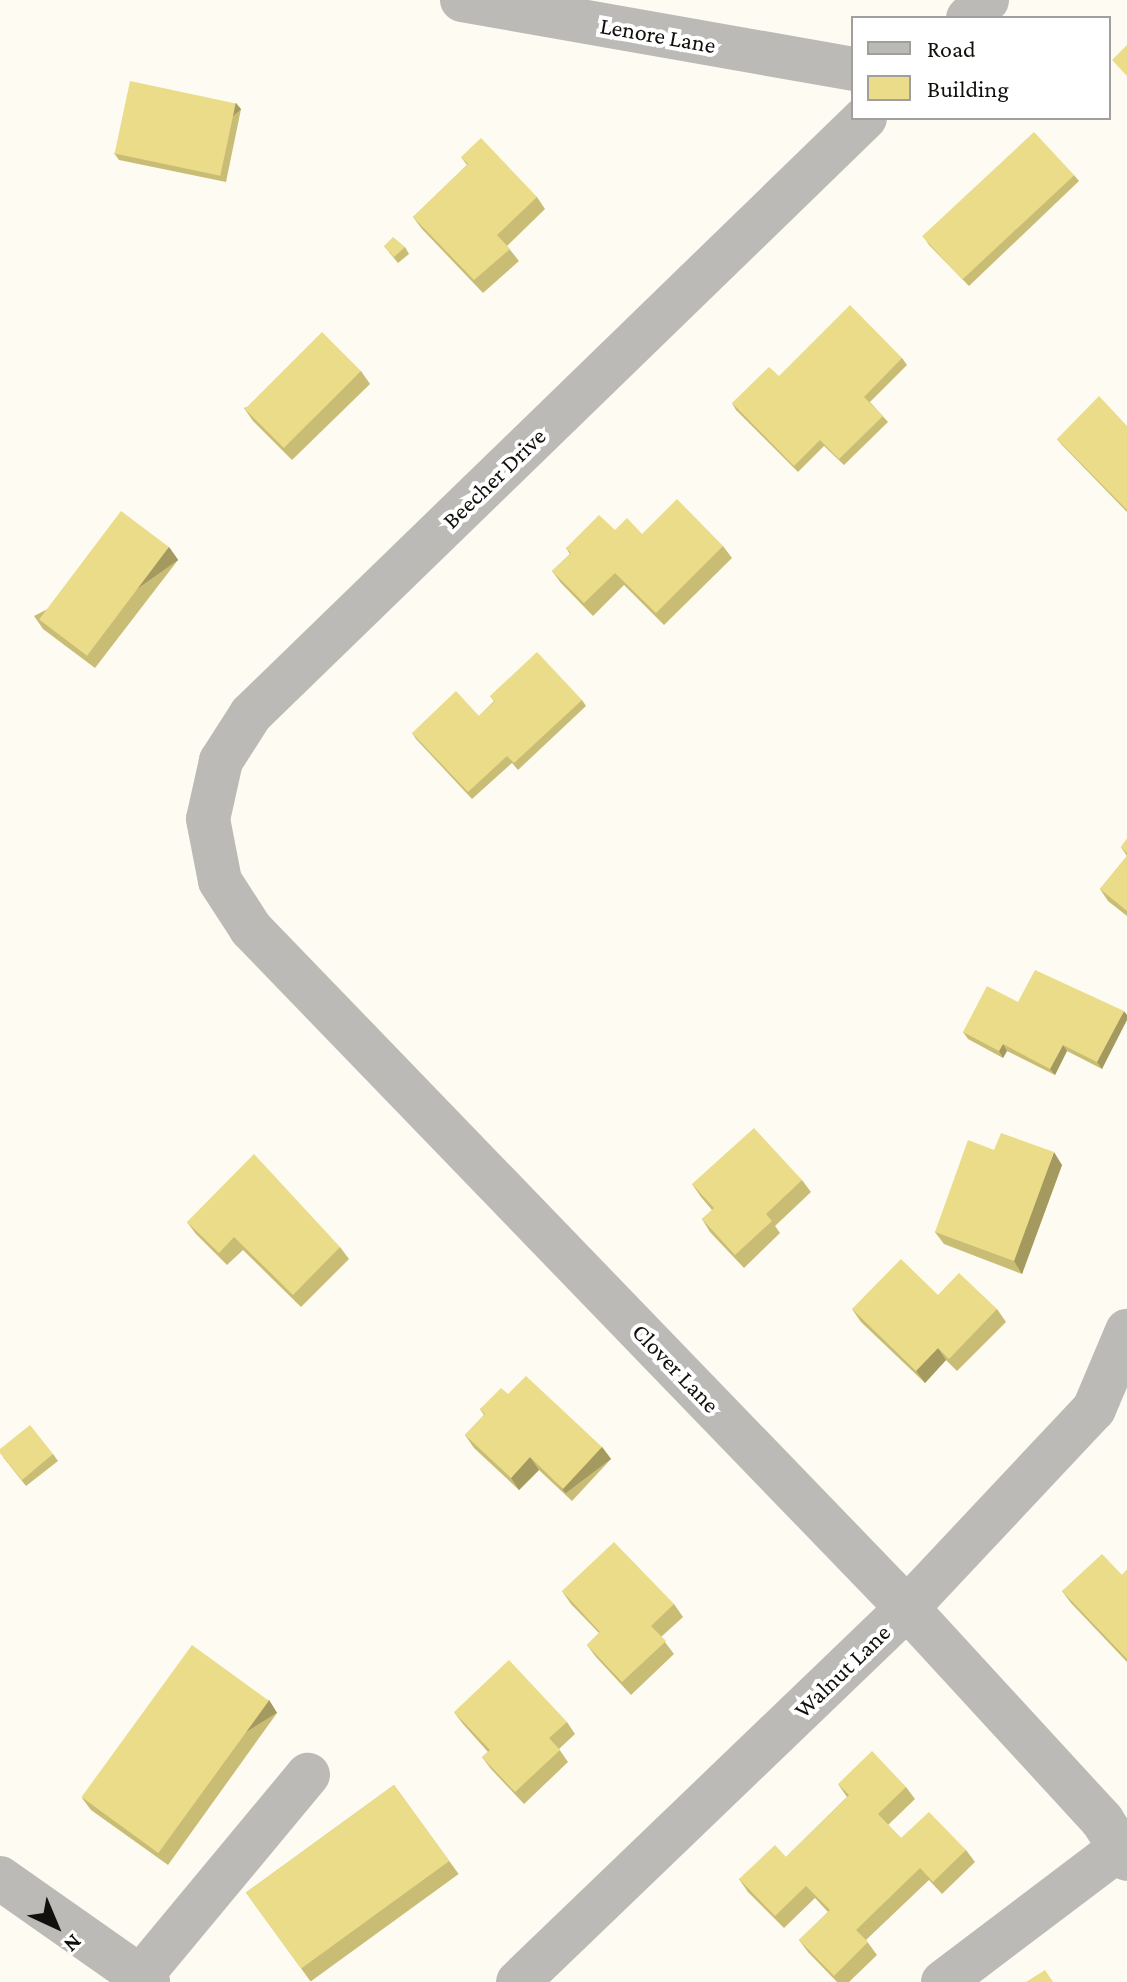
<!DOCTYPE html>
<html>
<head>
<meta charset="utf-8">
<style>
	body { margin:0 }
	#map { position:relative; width:1127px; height:1982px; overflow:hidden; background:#fdfbf2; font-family:"Crimson Pro",serif }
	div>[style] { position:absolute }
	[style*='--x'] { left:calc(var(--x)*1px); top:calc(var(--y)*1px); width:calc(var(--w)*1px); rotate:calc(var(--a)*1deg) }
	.minor>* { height:44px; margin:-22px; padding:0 22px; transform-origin:22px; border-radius:22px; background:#bbbab6 }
	.wall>* { inset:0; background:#c9bd76; transform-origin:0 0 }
	.shaded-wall>* { inset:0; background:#a49a60; transform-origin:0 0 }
	.building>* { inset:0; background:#eadc89; transform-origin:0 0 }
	span { translate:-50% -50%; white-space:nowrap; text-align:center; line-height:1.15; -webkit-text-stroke:8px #fff; paint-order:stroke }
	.street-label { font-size:24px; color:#11100d }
	.legend { position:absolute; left:851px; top:16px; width:260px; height:104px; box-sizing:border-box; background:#fff; border:2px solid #a09f9e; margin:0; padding:10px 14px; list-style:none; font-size:24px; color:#11100d }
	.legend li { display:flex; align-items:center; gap:16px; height:40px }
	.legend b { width:40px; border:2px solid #a09f9e }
	.north { position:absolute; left:16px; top:1886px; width:80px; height:80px; -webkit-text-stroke:6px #fff; paint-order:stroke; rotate:136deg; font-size:22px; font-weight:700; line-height:32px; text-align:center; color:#11100d }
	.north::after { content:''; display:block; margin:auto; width:28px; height:36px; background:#11100d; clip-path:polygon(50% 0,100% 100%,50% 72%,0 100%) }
</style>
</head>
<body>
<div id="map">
	<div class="minor">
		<i style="--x:462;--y:0;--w:397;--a:10"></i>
		<i style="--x:968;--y:18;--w:26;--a:-43"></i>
		<i style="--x:865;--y:118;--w:856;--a:135.85"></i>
		<i style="--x:251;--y:714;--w:56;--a:122.6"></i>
		<i style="--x:221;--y:761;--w:59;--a:102.6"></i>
		<i style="--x:208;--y:819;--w:63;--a:79"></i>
		<i style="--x:220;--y:881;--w:57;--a:57.1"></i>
		<i style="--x:251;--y:929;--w:944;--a:45.99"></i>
		<i style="--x:907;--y:1608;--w:288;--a:47.4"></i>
		<i style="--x:1102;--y:1820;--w:46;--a:57.3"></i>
		<i style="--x:0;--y:1878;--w:181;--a:35.1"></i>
		<i style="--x:140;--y:1977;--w:263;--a:-50.3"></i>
		<i style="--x:518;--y:1982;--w:540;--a:-43.87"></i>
		<i style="--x:907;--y:1608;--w:273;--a:-46.8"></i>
		<i style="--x:1094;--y:1409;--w:85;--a:-67.1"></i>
		<i style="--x:943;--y:1982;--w:222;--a:-37.1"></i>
	</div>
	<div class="wall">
		<i style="clip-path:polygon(241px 109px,226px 182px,119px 160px,114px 153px)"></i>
		<i style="clip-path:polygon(461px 157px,537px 197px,545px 209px,507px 246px,519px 261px,483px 293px,422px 229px,413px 217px,467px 165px)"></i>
		<i style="clip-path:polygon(1074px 175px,1079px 181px,969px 286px,929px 245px,925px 239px)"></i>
		<i style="clip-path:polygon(384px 246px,405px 247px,409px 254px,398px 263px)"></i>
		<i style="clip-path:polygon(902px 358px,907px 365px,870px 402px,888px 422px,844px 465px,824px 446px,798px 472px,736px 410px,732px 403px,779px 376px)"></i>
		<i style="clip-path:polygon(361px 371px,370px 384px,292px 460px,253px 421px,244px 408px)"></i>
		<i style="clip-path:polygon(1127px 426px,1127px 512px,1062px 445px,1057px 439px)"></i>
		<i style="clip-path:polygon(615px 530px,723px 546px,732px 558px,664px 625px,624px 585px,593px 616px,561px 583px,552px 571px,570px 554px,566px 548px)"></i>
		<i style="clip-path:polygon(169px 547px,178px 560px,95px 668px,43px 629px,34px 616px)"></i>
		<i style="clip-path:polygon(490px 696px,582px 700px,586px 706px,518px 770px,512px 763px,472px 799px,416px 739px,412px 733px,479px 716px,494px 701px)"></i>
		<i style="clip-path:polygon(1127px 839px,1127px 916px,1108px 901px,1100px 889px,1127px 856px,1121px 847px)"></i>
		<i style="clip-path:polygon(1018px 1002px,1127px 1015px,1102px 1069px,1067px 1051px,1055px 1075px,1007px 1051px,1003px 1058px,968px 1039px,963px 1032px)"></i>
		<i style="clip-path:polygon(994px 1150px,1062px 1165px,1022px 1274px,944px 1244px,935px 1232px)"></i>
		<i style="clip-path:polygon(802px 1180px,811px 1192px,775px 1226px,780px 1233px,744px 1268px,710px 1232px,702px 1219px,712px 1210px,701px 1197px,692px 1184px)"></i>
		<i style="clip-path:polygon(187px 1222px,340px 1247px,349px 1259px,301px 1307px,243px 1250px,227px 1265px,196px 1234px)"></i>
		<i style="clip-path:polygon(938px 1295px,997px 1309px,1006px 1322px,957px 1371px,946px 1360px,925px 1383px,861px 1322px,852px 1309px)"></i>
		<i style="clip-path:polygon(508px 1394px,602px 1447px,611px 1459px,572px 1501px,539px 1470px,519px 1490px,474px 1448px,465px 1435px,484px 1415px,480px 1409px)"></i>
		<i style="clip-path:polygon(53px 1454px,58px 1461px,26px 1486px,3px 1457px)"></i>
		<i style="clip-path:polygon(1127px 1570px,1127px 1662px,1071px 1603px,1062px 1591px,1122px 1575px)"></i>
		<i style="clip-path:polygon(562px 1591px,674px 1604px,683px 1617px,661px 1637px,674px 1654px,631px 1695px,596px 1657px,587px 1645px,599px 1633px,571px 1604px)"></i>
		<i style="clip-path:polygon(269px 1700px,277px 1713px,168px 1865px,91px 1810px,82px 1798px)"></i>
		<i style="clip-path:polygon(454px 1712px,567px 1722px,575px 1734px,559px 1749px,568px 1762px,524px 1804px,491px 1769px,482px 1757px,488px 1752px,463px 1724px)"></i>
		<i style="clip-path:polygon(838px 1784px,906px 1787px,915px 1799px,888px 1825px,901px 1838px,966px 1850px,975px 1862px,942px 1894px,929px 1880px,866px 1940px,877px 1955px,849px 1982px,837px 1982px,808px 1952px,799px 1940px,828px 1912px,815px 1898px,784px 1928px,748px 1892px,739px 1879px,786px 1857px,847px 1797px)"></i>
		<i style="left:394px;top:1785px;width:110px;height:183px;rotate:54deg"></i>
	</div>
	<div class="shaded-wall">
		<i style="left:236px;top:103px;width:8px;height:75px;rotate:50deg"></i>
		<i style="left:169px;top:547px;width:16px;height:137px;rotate:55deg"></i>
		<i style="clip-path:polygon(1124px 1011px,1127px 1015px,1127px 1020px,1102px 1069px,1097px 1062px)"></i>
		<i style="clip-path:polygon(1003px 1044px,1007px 1051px,1003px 1058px,999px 1051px)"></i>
		<i style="clip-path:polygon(1063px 1045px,1067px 1051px,1055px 1075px,1050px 1069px)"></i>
		<i style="clip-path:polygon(1054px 1152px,1062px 1165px,1022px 1274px,1014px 1261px)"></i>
		<i style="clip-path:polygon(938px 1348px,946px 1360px,925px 1383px,916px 1371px)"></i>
		<i style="left:602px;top:1447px;width:15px;height:57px;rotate:53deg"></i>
		<i style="clip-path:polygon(530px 1457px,539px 1470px,519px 1490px,511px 1478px)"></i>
		<i style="left:269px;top:1700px;width:15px;height:188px;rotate:58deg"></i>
	</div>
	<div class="building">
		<i style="clip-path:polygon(1127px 45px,1127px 76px,1112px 60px)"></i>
		<i style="left:130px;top:81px;width:108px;height:74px;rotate:12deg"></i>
		<i style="left:1034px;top:132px;width:59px;height:153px;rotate:47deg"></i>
		<i style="clip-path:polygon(481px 138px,537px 197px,497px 235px,510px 249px,474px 280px,413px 217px,468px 164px,461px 157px)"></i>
		<i style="clip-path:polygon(393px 237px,405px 247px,394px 257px,384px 246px)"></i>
		<i style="clip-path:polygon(850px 305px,902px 358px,864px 397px,883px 416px,839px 459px,820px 440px,794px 466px,732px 403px,769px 367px,779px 376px)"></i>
		<i style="left:322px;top:332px;width:55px;height:109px;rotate:45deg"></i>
		<i style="clip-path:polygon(1099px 396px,1127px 426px,1127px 510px,1057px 439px)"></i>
		<i style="clip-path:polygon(677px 499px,723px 546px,656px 613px,615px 573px,584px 603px,552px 571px,571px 553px,566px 548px,599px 515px,615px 530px,627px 518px,642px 534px)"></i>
		<i style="left:121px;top:511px;width:60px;height:136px;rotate:37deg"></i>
		<i style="clip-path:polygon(537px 652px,582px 700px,514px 763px,507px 756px,468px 792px,412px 733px,456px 691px,479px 716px,495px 701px,490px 696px)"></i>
		<i style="clip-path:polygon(1127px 839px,1127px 853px,1121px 847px)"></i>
		<i style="clip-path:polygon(1127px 856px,1127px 911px,1100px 889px)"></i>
		<i style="clip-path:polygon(1035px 970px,1124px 1011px,1097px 1062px,1063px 1045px,1050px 1069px,1003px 1044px,999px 1051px,963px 1032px,987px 986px,1018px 1002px)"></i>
		<i style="clip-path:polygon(754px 1128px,802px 1180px,766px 1214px,772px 1221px,735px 1255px,702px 1219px,714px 1208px,692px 1184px)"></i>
		<i style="clip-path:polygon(1001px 1133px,1054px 1152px,1014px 1261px,935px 1232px,968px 1140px,994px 1150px)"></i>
		<i style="clip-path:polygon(254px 1154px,340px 1247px,293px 1295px,234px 1237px,219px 1253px,187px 1222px)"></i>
		<i style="clip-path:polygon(901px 1259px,938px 1295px,959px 1273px,997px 1309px,949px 1359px,938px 1348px,916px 1371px,852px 1309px)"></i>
		<i style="clip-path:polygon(526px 1376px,602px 1447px,563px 1489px,530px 1457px,511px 1478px,465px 1435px,485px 1414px,480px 1409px,501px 1388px,508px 1394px)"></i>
		<i style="clip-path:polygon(30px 1425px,53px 1454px,22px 1480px,0 1453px,0 1449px)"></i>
		<i style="clip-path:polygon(614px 1542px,674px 1604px,651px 1626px,666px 1641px,622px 1682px,587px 1645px,600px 1632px,562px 1591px)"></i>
		<i style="clip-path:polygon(1102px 1554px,1122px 1575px,1127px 1570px,1127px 1659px,1062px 1591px)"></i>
		<i style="left:192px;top:1645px;width:95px;height:188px;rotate:36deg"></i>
		<i style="clip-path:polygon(509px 1660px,567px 1722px,549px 1738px,560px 1750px,515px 1792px,482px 1757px,490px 1750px,454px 1712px)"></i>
		<i style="clip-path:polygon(872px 1751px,906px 1787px,878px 1814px,901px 1838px,929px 1812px,966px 1850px,933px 1882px,920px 1868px,856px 1930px,868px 1942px,834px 1976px,799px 1940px,830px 1910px,806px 1886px,775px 1916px,739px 1879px,775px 1845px,786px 1857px,849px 1795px,838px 1784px)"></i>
		<i style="left:394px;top:1785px;width:94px;height:183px;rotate:54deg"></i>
		<i style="clip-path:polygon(1045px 1970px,1053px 1982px,1026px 1982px)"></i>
	</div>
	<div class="street-label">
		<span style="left:658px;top:35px;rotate:10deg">Lenore Lane</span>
		<span style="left:494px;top:478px;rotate:-44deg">Beecher Drive</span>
		<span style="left:676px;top:1368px;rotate:46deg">Clover Lane</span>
		<span style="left:842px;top:1671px;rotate:-44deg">Walnut Lane</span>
	</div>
	<ul class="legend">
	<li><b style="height:10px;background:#bbbab6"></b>Road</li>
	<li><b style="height:22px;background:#eadc89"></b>Building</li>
	</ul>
	<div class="north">N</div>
</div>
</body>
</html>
